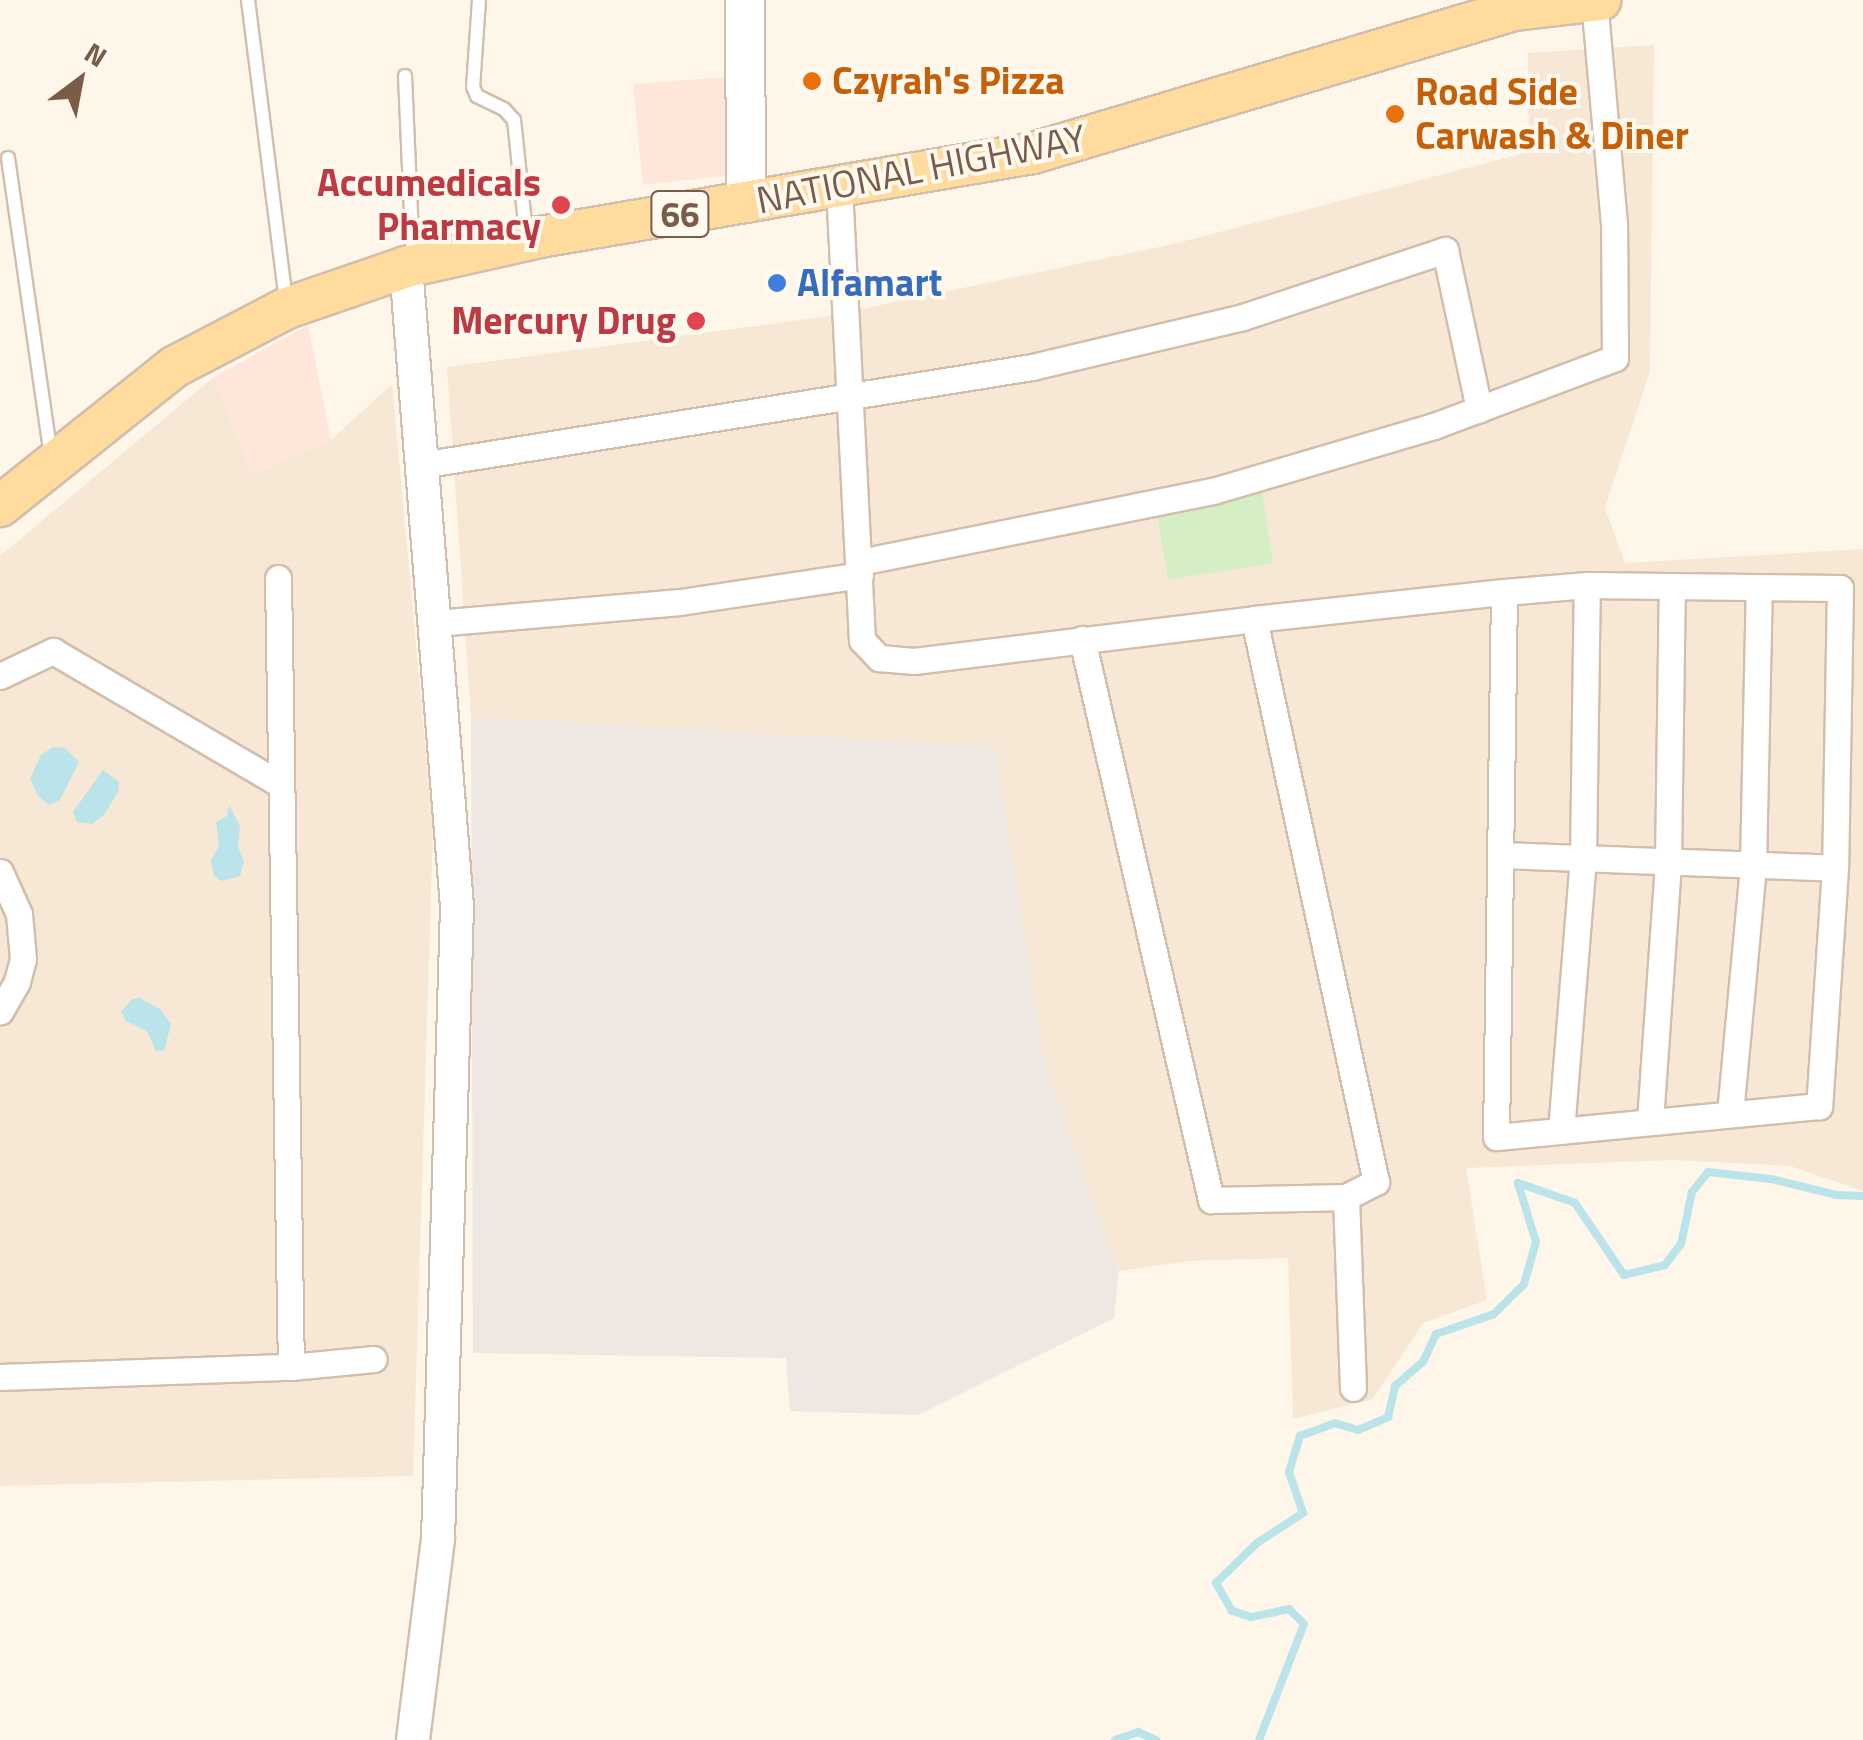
<!DOCTYPE html>
<html>
<head>
<meta charset="utf-8">
<style>
	body { margin:0 }
	#map { position:relative; width:1863px; height:1740px; overflow:hidden; background:#fef6e8; font-family:"Titillium Web",sans-serif }
	div>[style] { position:absolute }
	[style*='--x'] { left:calc(var(--x)*1px); top:calc(var(--y)*1px); width:calc(var(--w)*1px); rotate:calc(var(--a)*1deg) }
	.residential>* { inset:0; background:#f7e8d6 }
	.commercial>* { inset:0; background:#ffe6db }
	.industrial>* { inset:0; background:#efe8e2 }
	.green>* { inset:0; background:#d5eec5; transform-origin:0 0 }
	.water>* { inset:0; background:#bae3ea }
	.stream>* { height:8px; margin:-4px; padding:0 4px; transform-origin:4px; border-radius:4px; background:#bae3ea }
	.roads { filter:drop-shadow(2px 0 #d2beac) drop-shadow(-2px 0 #d2beac) drop-shadow(0 2px #d2beac) drop-shadow(0 -2px #d2beac) }
	.service>* { height:12px; margin:-6px; padding:0 6px; transform-origin:6px; border-radius:6px; background:#fff }
	.minor>* { height:25px; margin:-12.5px; padding:0 12.5px; transform-origin:12.5px; border-radius:12.5px; background:#fff }
	.tertiary>* { height:32px; margin:-16px; padding:0 16px; transform-origin:16px; border-radius:16px; background:#fff }
	.secondary>* { height:38px; margin:-19px; padding:0 19px; transform-origin:19px; border-radius:19px; background:#fff }
	.primary>* { height:40px; margin:-20px; padding:0 20px; transform-origin:20px; border-radius:20px; background:#ffdc9e }
	.dots>* { width:28px; height:28px; translate:-50% -50%; box-sizing:border-box; border:5px solid #fff9f0; border-radius:50% }
	span { translate:-50% -50%; white-space:nowrap; text-align:center; line-height:1.15; -webkit-text-stroke:8px #fff9f0; paint-order:stroke }
	.shield-label span { padding:2px 8px; background:#fff9f0; border:2px solid; border-radius:8px; -webkit-text-stroke-width:0 }
	.shield-label { font-size:35px; color:#7b5c49; font-weight:700 }
	.food-label { font-size:38px; color:#c56008; font-weight:700 }
	.left { translate:0 -50%; text-align:left }
	.street-label { font-size:38px; color:#7b5c49 }
	.health-label { font-size:38px; color:#be3a42; font-weight:700 }
	.right { translate:-100% -50%; text-align:right }
	.shop-label { font-size:38px; color:#366cbe; font-weight:700 }
	.north { position:absolute; left:30px; top:30px; width:100px; height:100px; -webkit-text-stroke:8px #fff9f0; paint-order:stroke; rotate:32deg; font-size:28px; font-weight:700; line-height:40px; text-align:center; color:#7b5c49 }
	.north::after { content:''; display:block; margin:auto; width:35px; height:45px; background:#7b5c49; clip-path:polygon(50% 0,100% 100%,50% 72%,0 100%) }
</style>
</head>
<body>
<div id="map">
	<div class="residential">
		<i style="clip-path:polygon(1654px 45px,1650px 371px,1605px 508px,1625px 563px,1863px 549px,1863px 1191px,1790px 1166px,1674px 1160px,1466px 1168px,1487px 1300px,1423px 1323px,1373px 1399px,1293px 1419px,1288px 1258px,1189px 1261px,1119px 1271px,1045px 1066px,995px 747px,471px 717px,447px 367px,823px 317px,1169px 245px,1529px 152px,1528px 53px)"></i>
		<i style="clip-path:polygon(214px 377px,252px 474px,331px 440px,392px 384px,433px 829px,413px 1476px,0 1486px,0 556px)"></i>
	</div>
	<div class="commercial">
		<i style="clip-path:polygon(729px 77px,731px 165px,724px 176px,643px 185px,633px 84px)"></i>
		<i style="clip-path:polygon(308px 325px,331px 440px,252px 474px,214px 377px)"></i>
	</div>
	<div class="industrial">
		<i style="clip-path:polygon(471px 717px,995px 747px,1045px 1066px,1119px 1271px,1114px 1318px,918px 1415px,790px 1411px,786px 1358px,473px 1353px)"></i>
	</div>
	<div class="green">
		<i style="left:1262px;top:491px;width:73px;height:107px;rotate:81deg"></i>
	</div>
	<div class="water">
		<i style="clip-path:polygon(53px 747px,65px 748px,79px 762px,60px 800px,49px 805px,38px 796px,30px 779px,41px 755px)"></i>
		<i style="clip-path:polygon(103px 770px,119px 782px,118px 792px,104px 815px,92px 824px,77px 822px,73px 812px)"></i>
		<i style="clip-path:polygon(229px 805px,240px 826px,238px 847px,244px 861px,240px 876px,222px 881px,214px 876px,211px 860px,219px 846px,216px 822px,227px 816px)"></i>
		<i style="clip-path:polygon(140px 998px,160px 1009px,171px 1024px,164px 1051px,156px 1051px,147px 1031px,126px 1021px,121px 1012px,132px 999px)"></i>
	</div>
	<div class="stream">
		<i style="--x:1115;--y:1740;--w:24;--a:-19"></i>
		<i style="--x:1138;--y:1732;--w:20;--a:24"></i>
		<i style="--x:1259;--y:1740;--w:124;--a:-68.8"></i>
		<i style="--x:1304;--y:1624;--w:21;--a:-135"></i>
		<i style="--x:1289;--y:1609;--w:39;--a:168"></i>
		<i style="--x:1251;--y:1617;--w:20;--a:-162"></i>
		<i style="--x:1232;--y:1611;--w:32;--a:-120"></i>
		<i style="--x:1216;--y:1583;--w:57;--a:-44.3"></i>
		<i style="--x:1257;--y:1543;--w:55;--a:-33.1"></i>
		<i style="--x:1303;--y:1513;--w:43;--a:-108.9"></i>
		<i style="--x:1289;--y:1472;--w:38;--a:-73"></i>
		<i style="--x:1300;--y:1436;--w:37;--a:-20"></i>
		<i style="--x:1335;--y:1423;--w:24;--a:17"></i>
		<i style="--x:1358;--y:1430;--w:33;--a:-23"></i>
		<i style="--x:1388;--y:1417;--w:32;--a:-77"></i>
		<i style="--x:1395;--y:1386;--w:37;--a:-41"></i>
		<i style="--x:1423;--y:1362;--w:31;--a:-65"></i>
		<i style="--x:1436;--y:1334;--w:61;--a:-19"></i>
		<i style="--x:1494;--y:1314;--w:42;--a:-45"></i>
		<i style="--x:1524;--y:1284;--w:44;--a:-74.1"></i>
		<i style="--x:1536;--y:1242;--w:62;--a:-107"></i>
		<i style="--x:1518;--y:1183;--w:60;--a:19.3"></i>
		<i style="--x:1575;--y:1203;--w:87;--a:55.8"></i>
		<i style="--x:1624;--y:1275;--w:42;--a:-13.7"></i>
		<i style="--x:1665;--y:1265;--w:26;--a:-53"></i>
		<i style="--x:1681;--y:1244;--w:53;--a:-78.1"></i>
		<i style="--x:1692;--y:1192;--w:26;--a:-51"></i>
		<i style="--x:1708;--y:1172;--w:63;--a:6.3"></i>
		<i style="--x:1771;--y:1179;--w:67;--a:13.8"></i>
		<i style="--x:1836;--y:1195;--w:27;--a:2"></i>
	</div>
	<div class="roads">
		<div class="service">
			<i style="--x:248;--y:0;--w:303;--a:82.8"></i>
			<i style="--x:479;--y:0;--w:87;--a:93.9"></i>
			<i style="--x:473;--y:87;--w:10;--a:66"></i>
			<i style="--x:477;--y:96;--w:30;--a:26"></i>
			<i style="--x:504;--y:109;--w:15;--a:48"></i>
			<i style="--x:514;--y:120;--w:113;--a:83.9"></i>
			<i style="--x:405;--y:76;--w:186;--a:87.5"></i>
			<i style="--x:8;--y:158;--w:300;--a:81.8"></i>
		</div>
		<div class="minor">
			<i style="--x:839;--y:187;--w:454;--a:87.1"></i>
			<i style="--x:862;--y:640;--w:25;--a:47"></i>
			<i style="--x:879;--y:658;--w:35;--a:5"></i>
			<i style="--x:914;--y:661;--w:343;--a:-7"></i>
			<i style="--x:1254;--y:619;--w:251;--a:-6.2"></i>
			<i style="--x:1504;--y:592;--w:83;--a:-4.8"></i>
			<i style="--x:1587;--y:585;--w:253;--a:0.7"></i>
			<i style="--x:1840;--y:588;--w:280;--a:91"></i>
			<i style="--x:1835;--y:868;--w:239;--a:93.8"></i>
			<i style="--x:1819;--y:1106;--w:324;--a:174.5"></i>
			<i style="--x:1496;--y:1137;--w:545;--a:-89.16"></i>
			<i style="--x:421;--y:465;--w:619;--a:-9.11"></i>
			<i style="--x:1032;--y:367;--w:217;--a:-13.3"></i>
			<i style="--x:1243;--y:317;--w:213;--a:-18.3"></i>
			<i style="--x:1445;--y:250;--w:163;--a:77.9"></i>
			<i style="--x:860;--y:562;--w:360;--a:-11.4"></i>
			<i style="--x:1213;--y:491;--w:230;--a:-16.4"></i>
			<i style="--x:1434;--y:426;--w:193;--a:-20.6"></i>
			<i style="--x:1615;--y:358;--w:134;--a:-90.4"></i>
			<i style="--x:1614;--y:224;--w:225;--a:-95.1"></i>
			<i style="--x:278;--y:578;--w:789;--a:89.06"></i>
			<i style="--x:436;--y:623;--w:245;--a:-4.9"></i>
			<i style="--x:680;--y:602;--w:182;--a:-8.5"></i>
			<i style="--x:1082;--y:639;--w:576;--a:77.05"></i>
			<i style="--x:1211;--y:1200;--w:135;--a:-1.3"></i>
			<i style="--x:1346;--y:1197;--w:34;--a:-27"></i>
			<i style="--x:1376;--y:1182;--w:576;--a:-102.23"></i>
			<i style="--x:0;--y:676;--w:59;--a:-25.3"></i>
			<i style="--x:53;--y:651;--w:263;--a:30.4"></i>
			<i style="--x:1501;--y:855;--w:334;--a:2.2"></i>
			<i style="--x:0;--y:872;--w:46;--a:65.7"></i>
			<i style="--x:19;--y:914;--w:45;--a:84.9"></i>
			<i style="--x:23;--y:959;--w:24;--a:105"></i>
			<i style="--x:17;--y:982;--w:34;--a:120"></i>
			<i style="--x:1730;--y:1114;--w:250;--a:-84.7"></i>
			<i style="--x:1753;--y:865;--w:276;--a:-88.8"></i>
			<i style="--x:1650;--y:1121;--w:260;--a:-86"></i>
			<i style="--x:1668;--y:862;--w:276;--a:-89.2"></i>
			<i style="--x:1561;--y:1131;--w:273;--a:-85.4"></i>
			<i style="--x:1583;--y:859;--w:274;--a:-89.2"></i>
			<i style="--x:1346;--y:1197;--w:191;--a:87.9"></i>
			<i style="--x:0;--y:1377;--w:291;--a:-2"></i>
			<i style="--x:291;--y:1367;--w:83;--a:-5.5"></i>
		</div>
		<div class="tertiary">
			<i style="--x:406;--y:267;--w:642;--a:85.44"></i>
			<i style="--x:457;--y:907;--w:632;--a:91.72"></i>
			<i style="--x:438;--y:1539;--w:203;--a:97.1"></i>
		</div>
		<div class="secondary">
			<i style="--x:745;--y:0;--w:203;--a:89.7"></i>
		</div>
		<div class="primary">
			<i style="--x:0;--y:506;--w:223;--a:-38.6"></i>
			<i style="--x:174;--y:367;--w:127;--a:-27.6"></i>
			<i style="--x:287;--y:308;--w:126;--a:-19"></i>
			<i style="--x:406;--y:267;--w:137;--a:-12.6"></i>
			<i style="--x:540;--y:237;--w:500;--a:-9.67"></i>
			<i style="--x:1033;--y:153;--w:502;--a:-16.56"></i>
			<i style="--x:1514;--y:10;--w:87;--a:-6.6"></i>
		</div>
	</div>
	<div class="dots">
		<i style="left:812px;top:81px;background:#e8710a"></i>
		<i style="left:1395px;top:114px;background:#e8710a"></i>
		<i style="left:561px;top:205px;background:#e0444e"></i>
		<i style="left:777px;top:283px;background:#3f7fe0"></i>
		<i style="left:696px;top:321px;background:#e0444e"></i>
	</div>
	<div class="shield-label">
		<span style="left:680px;top:214px">66</span>
	</div>
	<div class="food-label">
		<span class="left" style="left:832px;top:81px">Czyrah's Pizza</span>
		<span class="left" style="left:1415px;top:114px">Road Side<br>Carwash &amp; Diner</span>
	</div>
	<div class="street-label">
		<span style="left:921px;top:169px;rotate:-11deg">NATIONAL HIGHWAY</span>
	</div>
	<div class="health-label">
		<span class="right" style="left:541px;top:205px">Accumedicals<br>Pharmacy</span>
		<span class="right" style="left:676px;top:321px">Mercury Drug</span>
	</div>
	<div class="shop-label">
		<span class="left" style="left:797px;top:283px">Alfamart</span>
	</div>
	<div class="north">N</div>
</div>
</body>
</html>
